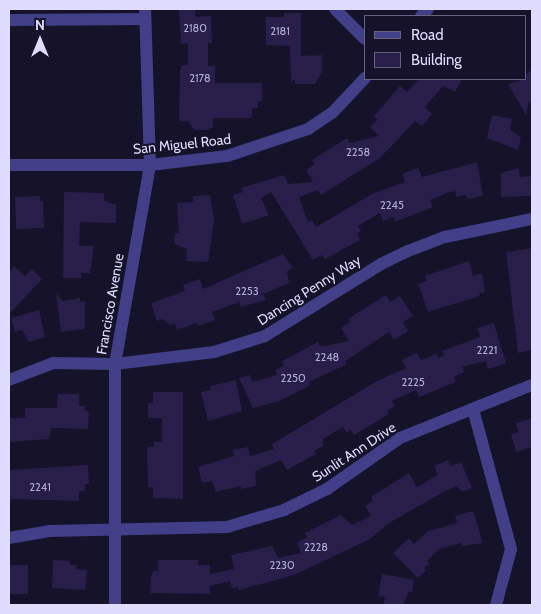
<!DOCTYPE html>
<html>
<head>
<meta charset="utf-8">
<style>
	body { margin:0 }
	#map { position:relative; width:541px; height:614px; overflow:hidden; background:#16122a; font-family:Cabin,sans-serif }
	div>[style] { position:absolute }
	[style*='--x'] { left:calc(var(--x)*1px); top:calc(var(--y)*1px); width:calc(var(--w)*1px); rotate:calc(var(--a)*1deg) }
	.building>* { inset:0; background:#271e4a; transform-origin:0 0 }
	.street>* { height:12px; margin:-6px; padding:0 6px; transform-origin:6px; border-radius:6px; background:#403f87 }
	span { translate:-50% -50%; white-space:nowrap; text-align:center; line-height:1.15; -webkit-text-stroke:4px #16122a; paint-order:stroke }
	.number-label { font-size:11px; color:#b1acd1 }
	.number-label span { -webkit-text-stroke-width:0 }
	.street-label { font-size:14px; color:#dfdcfe }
	.frame { position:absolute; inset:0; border:10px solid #dfdcfe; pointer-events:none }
	.legend { position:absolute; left:364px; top:15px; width:162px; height:65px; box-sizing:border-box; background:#16122a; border:1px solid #66637f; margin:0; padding:6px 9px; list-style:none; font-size:15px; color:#dfdcfe }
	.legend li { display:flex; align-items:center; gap:10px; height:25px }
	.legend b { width:25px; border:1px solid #66637f }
	.north { position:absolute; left:15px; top:15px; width:50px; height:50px; -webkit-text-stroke:4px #16122a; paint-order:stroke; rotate:0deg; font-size:14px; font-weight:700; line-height:20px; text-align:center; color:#dfdcfe }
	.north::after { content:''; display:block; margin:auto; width:18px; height:22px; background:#dfdcfe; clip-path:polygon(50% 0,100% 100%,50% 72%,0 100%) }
</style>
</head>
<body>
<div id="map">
	<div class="building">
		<i style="clip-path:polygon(195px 9px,195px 17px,211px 16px,212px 43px,208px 43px,208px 66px,215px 66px,215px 83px,262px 83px,262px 101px,258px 101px,258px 108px,252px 108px,252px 118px,213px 118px,213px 127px,207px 130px,194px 130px,188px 121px,179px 121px,180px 71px,182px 65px,188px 65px,188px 43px,181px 44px,179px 10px)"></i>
		<i style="clip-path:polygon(284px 13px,301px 13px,301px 56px,322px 55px,322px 72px,315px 84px,295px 84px,295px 80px,291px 81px,290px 46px,266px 45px,266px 17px,284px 17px)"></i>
		<i style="clip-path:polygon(532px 70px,532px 106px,529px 101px,526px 115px,508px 84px,525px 79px,525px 74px)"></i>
		<i style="clip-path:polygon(419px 79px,462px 79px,455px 92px,443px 86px,425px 107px,432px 114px,422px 126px,415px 121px,380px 158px,321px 195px,318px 190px,299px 197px,308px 222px,312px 220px,316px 227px,372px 194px,405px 182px,402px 174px,418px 168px,422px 177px,477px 162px,483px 196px,468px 199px,465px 195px,456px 197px,455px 190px,430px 200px,433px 207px,395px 222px,394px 217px,383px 221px,380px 213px,358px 226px,361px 231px,357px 234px,360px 240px,325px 259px,322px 255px,313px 260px,271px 192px,261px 198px,269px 215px,242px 224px,233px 195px,243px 192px,241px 188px,284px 175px,288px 184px,313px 182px,306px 170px,315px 164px,312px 160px,347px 138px,350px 143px,379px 136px,370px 127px,377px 120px,374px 116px,400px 86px,407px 92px)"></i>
		<i style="clip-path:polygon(492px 115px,512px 119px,510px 130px,521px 137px,518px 150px,487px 138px)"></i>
		<i style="clip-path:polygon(519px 168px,520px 177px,532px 176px,532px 196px,501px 197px,501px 173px)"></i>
		<i style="clip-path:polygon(64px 192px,104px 193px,104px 201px,116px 205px,116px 223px,80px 222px,79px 246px,94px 246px,90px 273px,81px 273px,81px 278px,63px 278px)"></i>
		<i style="clip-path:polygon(210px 195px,214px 219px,209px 257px,208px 262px,186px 261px,187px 249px,174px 244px,175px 233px,179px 233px,177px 203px,193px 202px,193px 196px)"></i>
		<i style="clip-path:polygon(40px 196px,40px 201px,43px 201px,44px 228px,16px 229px,15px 197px)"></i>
		<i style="clip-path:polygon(532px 248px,532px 350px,518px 353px,506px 252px)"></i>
		<i style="clip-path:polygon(283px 254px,293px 268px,287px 271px,289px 283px,263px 294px,266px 300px,241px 307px,239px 302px,212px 312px,215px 320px,198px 326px,196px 323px,177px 330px,175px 324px,170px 325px,163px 319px,157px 321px,151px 303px,185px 291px,183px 285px,200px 279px,203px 289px)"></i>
		<i style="clip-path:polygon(469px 261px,473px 276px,482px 273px,485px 292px,479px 293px,480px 296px,428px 312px,418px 284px,427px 281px,425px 276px)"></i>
		<i style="clip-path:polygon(14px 266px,25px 276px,32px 269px,42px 279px,9px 314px,9px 272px)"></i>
		<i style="clip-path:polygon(56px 294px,63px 301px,80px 298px,80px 302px,85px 301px,85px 329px,61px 332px)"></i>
		<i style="clip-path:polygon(386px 295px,390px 302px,400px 296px,413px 316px,403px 322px,408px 331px,394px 340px,389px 332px,345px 361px,347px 364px,309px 382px,311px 385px,279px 401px,253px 408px,239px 378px,250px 375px,252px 382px,277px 375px,275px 370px,284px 366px,282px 361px,318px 342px,320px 346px,325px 346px,349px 341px,341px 328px,350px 322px,348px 319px)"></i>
		<i style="clip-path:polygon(39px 310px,45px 337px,29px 342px,22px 330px,15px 332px,11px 318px)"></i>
		<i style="clip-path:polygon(494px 323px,506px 363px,488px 369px,486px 361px,462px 367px,464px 372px,454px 377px,456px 382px,419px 397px,416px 390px,392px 401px,395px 406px,387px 411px,389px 414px,354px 435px,351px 430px,347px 433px,343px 427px,323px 439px,323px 446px,314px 451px,316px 454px,287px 470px,281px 460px,255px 471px,256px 486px,241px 489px,241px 486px,216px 492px,212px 481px,202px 483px,198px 467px,234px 456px,233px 450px,248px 447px,250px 456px,274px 449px,272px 444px,377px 381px,406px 368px,402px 360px,417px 353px,421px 360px,436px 354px,439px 358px,444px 356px,442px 351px,480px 337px,477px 328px)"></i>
		<i style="clip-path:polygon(236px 380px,242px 411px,208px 421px,201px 392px,211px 390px,210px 386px)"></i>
		<i style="clip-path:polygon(153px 392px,183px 392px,183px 499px,153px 498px,153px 487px,148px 487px,147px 447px,154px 447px,154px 442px,162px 442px,162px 418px,148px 418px,148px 403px,153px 403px)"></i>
		<i style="clip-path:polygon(58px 394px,79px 394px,79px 406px,85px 406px,85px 411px,89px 411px,88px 429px,51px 428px,49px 439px,9px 442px,9px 418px,25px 418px,25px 408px,57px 408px)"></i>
		<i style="clip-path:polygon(532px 418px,532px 447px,516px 452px,511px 434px,518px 432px,516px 423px)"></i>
		<i style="clip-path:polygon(448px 460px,450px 466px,461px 462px,472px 488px,462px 492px,457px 486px,445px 491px,389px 523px,370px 539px,294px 575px,239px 590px,238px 587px,232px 588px,230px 581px,210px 586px,210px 594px,150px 593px,151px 576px,153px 571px,158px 571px,158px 560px,198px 560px,198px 565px,210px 565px,210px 574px,234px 569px,231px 555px,272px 546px,278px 558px,301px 553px,297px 542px,307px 538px,305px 533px,341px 515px,352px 525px,371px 516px,365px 506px,373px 501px,371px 497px,409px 473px,417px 487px,438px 475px,434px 466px)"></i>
		<i style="clip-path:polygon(88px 465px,89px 484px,85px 484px,85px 491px,79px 491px,79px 501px,9px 499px,9px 470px)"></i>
		<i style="clip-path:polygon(473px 511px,483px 543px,462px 546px,461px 543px,439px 549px,427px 561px,430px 564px,424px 568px,426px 570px,418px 578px,393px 553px,409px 538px,414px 544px,428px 531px,457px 523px,455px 516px)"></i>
		<i style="clip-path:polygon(53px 560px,70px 561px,70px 565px,77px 565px,76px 569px,87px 570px,85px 590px,52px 588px)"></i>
		<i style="left:9px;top:565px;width:19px;height:29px"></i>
		<i style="clip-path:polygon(382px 574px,414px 580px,412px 592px,409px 591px,403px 605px,383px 605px,385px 597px,378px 596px)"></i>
	</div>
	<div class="street">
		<i style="--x:335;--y:9;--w:42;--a:45"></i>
		<i style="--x:421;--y:16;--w:10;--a:-45"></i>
		<i style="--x:9;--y:20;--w:136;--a:-0.4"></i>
		<i style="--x:9;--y:165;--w:141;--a:0"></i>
		<i style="--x:150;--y:165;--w:78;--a:-6.7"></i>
		<i style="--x:227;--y:156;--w:85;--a:-18.4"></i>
		<i style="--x:308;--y:129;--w:30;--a:-34"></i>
		<i style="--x:333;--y:112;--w:47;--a:-46.7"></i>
		<i style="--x:9;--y:380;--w:47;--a:-21.1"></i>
		<i style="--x:53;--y:363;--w:62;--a:0.9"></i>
		<i style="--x:115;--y:364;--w:100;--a:-6.9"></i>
		<i style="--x:214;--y:352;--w:53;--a:-17.4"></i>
		<i style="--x:265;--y:336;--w:137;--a:-31.8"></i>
		<i style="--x:381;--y:264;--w:30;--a:-26"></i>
		<i style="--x:408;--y:251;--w:40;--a:-21"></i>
		<i style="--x:445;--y:237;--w:89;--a:-11.7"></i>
		<i style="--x:473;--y:409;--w:145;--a:74.8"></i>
		<i style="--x:511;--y:549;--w:58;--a:105"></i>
		<i style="--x:9;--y:538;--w:42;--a:-9.7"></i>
		<i style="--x:50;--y:531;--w:177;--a:-1.3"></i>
		<i style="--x:227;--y:527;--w:59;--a:-16.6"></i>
		<i style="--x:284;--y:510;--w:48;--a:-26"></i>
		<i style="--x:327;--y:489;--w:89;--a:-34.9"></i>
		<i style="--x:400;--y:438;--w:142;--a:-21.9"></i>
		<i style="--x:115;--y:605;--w:241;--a:-90"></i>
		<i style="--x:115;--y:364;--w:202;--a:-80"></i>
		<i style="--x:150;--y:165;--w:156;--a:-91.8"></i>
	</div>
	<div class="number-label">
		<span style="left:195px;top:28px">2180</span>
		<span style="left:280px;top:31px">2181</span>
		<span style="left:200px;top:78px">2178</span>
		<span style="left:358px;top:152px">2258</span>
		<span style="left:392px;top:205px">2245</span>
		<span style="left:247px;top:291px">2253</span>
		<span style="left:487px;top:350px">2221</span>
		<span style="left:327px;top:357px">2248</span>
		<span style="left:293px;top:378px">2250</span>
		<span style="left:413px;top:382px">2225</span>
		<span style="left:40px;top:487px">2241</span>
		<span style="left:316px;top:547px">2228</span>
		<span style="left:282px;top:565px">2230</span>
	</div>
	<div class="street-label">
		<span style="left:182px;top:144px;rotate:-6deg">San Miguel Road</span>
		<span style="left:309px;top:290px;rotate:-32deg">Dancing Penny Way</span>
		<span style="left:110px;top:304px;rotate:-80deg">Francisco Avenue</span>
		<span style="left:354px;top:452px;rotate:-33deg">Sunlit Ann Drive</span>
	</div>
	<div class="frame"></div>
	<ul class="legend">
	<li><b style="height:6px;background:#403f87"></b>Road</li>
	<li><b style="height:14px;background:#271e4a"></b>Building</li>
	</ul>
	<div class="north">N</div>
</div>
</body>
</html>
